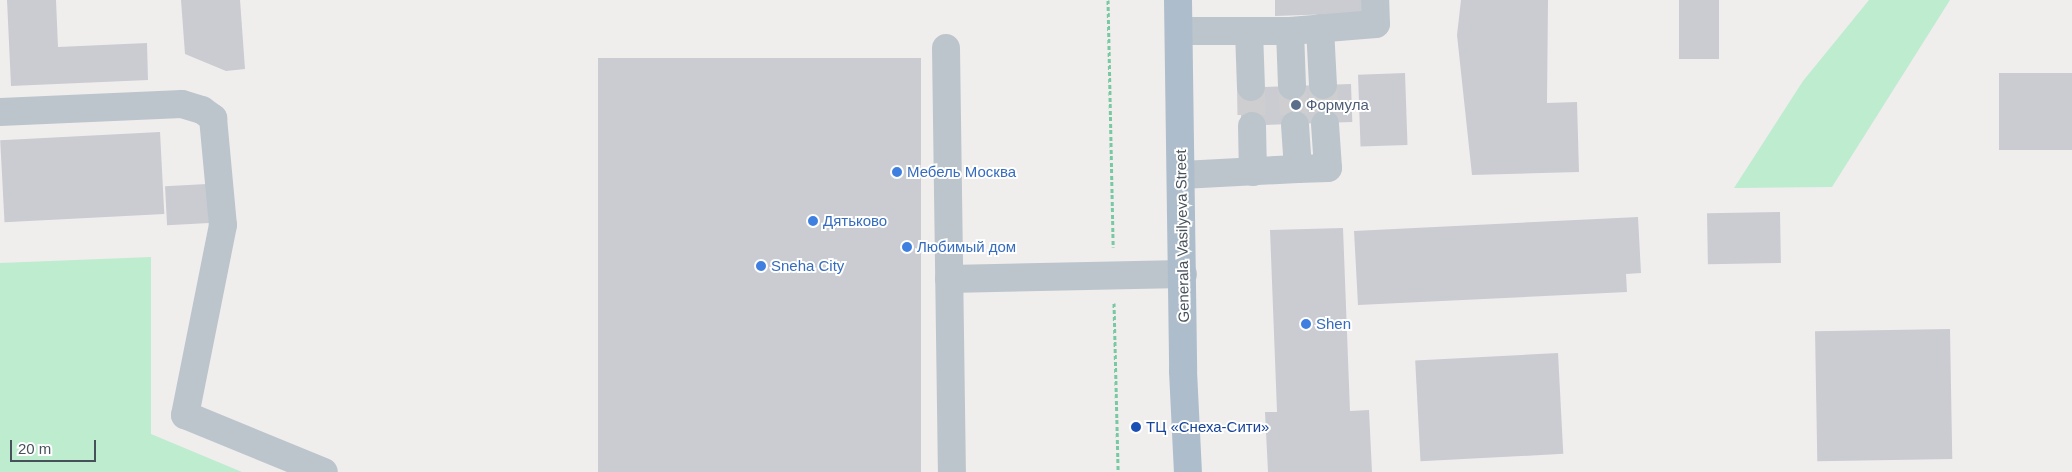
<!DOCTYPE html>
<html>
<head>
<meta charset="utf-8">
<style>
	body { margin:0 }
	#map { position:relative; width:2072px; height:472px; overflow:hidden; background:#f0eded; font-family:Arial,sans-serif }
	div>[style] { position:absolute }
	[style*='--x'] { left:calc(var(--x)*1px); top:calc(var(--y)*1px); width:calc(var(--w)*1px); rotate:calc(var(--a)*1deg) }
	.green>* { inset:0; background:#bdeccf }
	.building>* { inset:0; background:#caccd2; transform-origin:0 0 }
	.minor-tunnel>* { height:28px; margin-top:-14px; transform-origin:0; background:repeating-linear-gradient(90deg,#ceced0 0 28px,transparent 0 42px) }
	.path>* { height:3px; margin-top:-1.5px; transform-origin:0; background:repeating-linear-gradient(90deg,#76c9a0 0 4px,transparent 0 6.5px) }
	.minor>* { height:28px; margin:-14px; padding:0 14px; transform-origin:14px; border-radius:14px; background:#bcc5cc }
	.major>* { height:28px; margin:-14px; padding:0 14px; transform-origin:14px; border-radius:14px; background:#aebdcb }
	.dots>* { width:14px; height:14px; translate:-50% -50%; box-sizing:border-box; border:2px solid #fff; border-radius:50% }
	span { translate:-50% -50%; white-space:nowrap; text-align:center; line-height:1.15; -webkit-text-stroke:4px #fff; paint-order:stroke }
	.service-label { font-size:15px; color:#4e5e75 }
	.left { translate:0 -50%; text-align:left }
	.shop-label { font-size:15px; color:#366cbe }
	.street-label { font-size:15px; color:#46515a }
	.transit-label { font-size:15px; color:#164399 }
	.scale { position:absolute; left:10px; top:440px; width:86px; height:22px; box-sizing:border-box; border:2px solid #46515a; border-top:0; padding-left:6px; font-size:15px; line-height:18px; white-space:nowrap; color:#46515a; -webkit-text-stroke:4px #fff; paint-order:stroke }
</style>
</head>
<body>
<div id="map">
	<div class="green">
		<i style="clip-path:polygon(1869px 0,1950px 0,1832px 187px,1734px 188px,1803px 81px)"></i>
		<i style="clip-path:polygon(151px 257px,151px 434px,242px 472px,0 472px,0 263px)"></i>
	</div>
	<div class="building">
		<i style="clip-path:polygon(7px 0,56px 0,58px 47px,147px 43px,148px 80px,11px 86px)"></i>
		<i style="clip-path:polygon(181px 0,240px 0,245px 69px,226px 71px,185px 54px)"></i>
		<i style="clip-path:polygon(1275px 0,1364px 0,1364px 13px,1275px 16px)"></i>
		<i style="clip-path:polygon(1461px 0,1548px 0,1547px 103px,1577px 102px,1579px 172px,1472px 175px,1457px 35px)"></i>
		<i style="left:1679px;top:0;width:40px;height:59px"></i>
		<i style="left:921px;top:58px;width:414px;height:323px;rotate:90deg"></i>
		<i style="left:1405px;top:73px;width:72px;height:47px;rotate:88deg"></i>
		<i style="left:1999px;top:73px;width:73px;height:77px"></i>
		<i style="left:1351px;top:84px;width:38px;height:111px;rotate:88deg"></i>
		<i style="left:160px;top:132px;width:82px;height:160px;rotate:87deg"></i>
		<i style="left:207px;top:184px;width:39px;height:42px;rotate:87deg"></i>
		<i style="left:1780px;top:212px;width:51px;height:73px;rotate:89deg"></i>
		<i style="clip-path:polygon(1638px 217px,1641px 273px,1626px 274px,1627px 292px,1358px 305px,1354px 231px)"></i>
		<i style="clip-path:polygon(1343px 228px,1350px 411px,1369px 410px,1372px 472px,1268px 472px,1265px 412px,1277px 412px,1270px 230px)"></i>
		<i style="left:1950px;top:329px;width:130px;height:135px;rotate:89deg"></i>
		<i style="left:1558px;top:353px;width:101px;height:143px;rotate:87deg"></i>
	</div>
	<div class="minor-tunnel">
		<i style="--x:1323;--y:85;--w:39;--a:87"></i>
		<i style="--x:1292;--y:86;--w:39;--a:86"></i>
		<i style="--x:1251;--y:87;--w:39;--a:89"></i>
	</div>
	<div class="path">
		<i style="--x:1108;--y:0;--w:247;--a:88.8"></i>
		<i style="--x:1114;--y:303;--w:169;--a:88.6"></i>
	</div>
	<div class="minor">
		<i style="--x:1320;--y:28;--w:57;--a:87"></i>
		<i style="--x:1179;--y:31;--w:111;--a:0"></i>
		<i style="--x:1249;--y:31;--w:56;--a:88"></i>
		<i style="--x:946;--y:48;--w:424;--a:89.2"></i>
		<i style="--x:1292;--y:86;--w:55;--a:-92.1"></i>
		<i style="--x:1290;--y:31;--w:86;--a:-4.7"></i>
		<i style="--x:1376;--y:24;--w:24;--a:-92"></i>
		<i style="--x:0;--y:112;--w:182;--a:-2.5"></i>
		<i style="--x:182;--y:104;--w:21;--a:17"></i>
		<i style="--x:202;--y:110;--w:14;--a:36"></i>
		<i style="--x:213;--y:118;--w:107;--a:84.7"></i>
		<i style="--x:223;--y:225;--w:194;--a:101.3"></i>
		<i style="--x:185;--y:415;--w:150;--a:22.3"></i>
		<i style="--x:1252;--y:126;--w:46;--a:88.8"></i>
		<i style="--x:1298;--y:169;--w:30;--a:-2"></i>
		<i style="--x:1328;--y:168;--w:44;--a:-93.9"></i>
		<i style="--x:1182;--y:175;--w:116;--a:-3"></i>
		<i style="--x:1298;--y:169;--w:44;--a:-93.9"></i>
		<i style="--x:949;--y:279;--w:234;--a:-1.2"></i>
	</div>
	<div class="major">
		<i style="--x:1178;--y:0;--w:371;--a:89.2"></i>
		<i style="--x:1183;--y:371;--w:101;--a:87.2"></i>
	</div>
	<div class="dots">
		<i style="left:1296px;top:105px;background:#5c6f8a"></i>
		<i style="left:897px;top:172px;background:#3f7fe0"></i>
		<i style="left:813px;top:221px;background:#3f7fe0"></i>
		<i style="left:907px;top:247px;background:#3f7fe0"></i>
		<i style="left:761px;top:266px;background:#3f7fe0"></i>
		<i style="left:1306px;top:324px;background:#3f7fe0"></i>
		<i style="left:1136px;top:427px;background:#1a4fb4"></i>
	</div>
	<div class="service-label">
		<span class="left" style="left:1306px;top:105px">Формула</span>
	</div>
	<div class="shop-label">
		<span class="left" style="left:907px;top:172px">Мебель Москва</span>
		<span class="left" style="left:823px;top:221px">Дятьково</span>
		<span class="left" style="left:917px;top:247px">Любимый дом</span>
		<span class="left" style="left:771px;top:266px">Sneha City</span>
		<span class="left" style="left:1316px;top:324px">Shen</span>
	</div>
	<div class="street-label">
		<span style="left:1182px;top:236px;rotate:-91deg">Generala Vasilyeva Street</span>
	</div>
	<div class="transit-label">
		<span class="left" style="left:1146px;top:427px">ТЦ «Снеха-Сити»</span>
	</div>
	<div class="scale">20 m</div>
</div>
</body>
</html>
